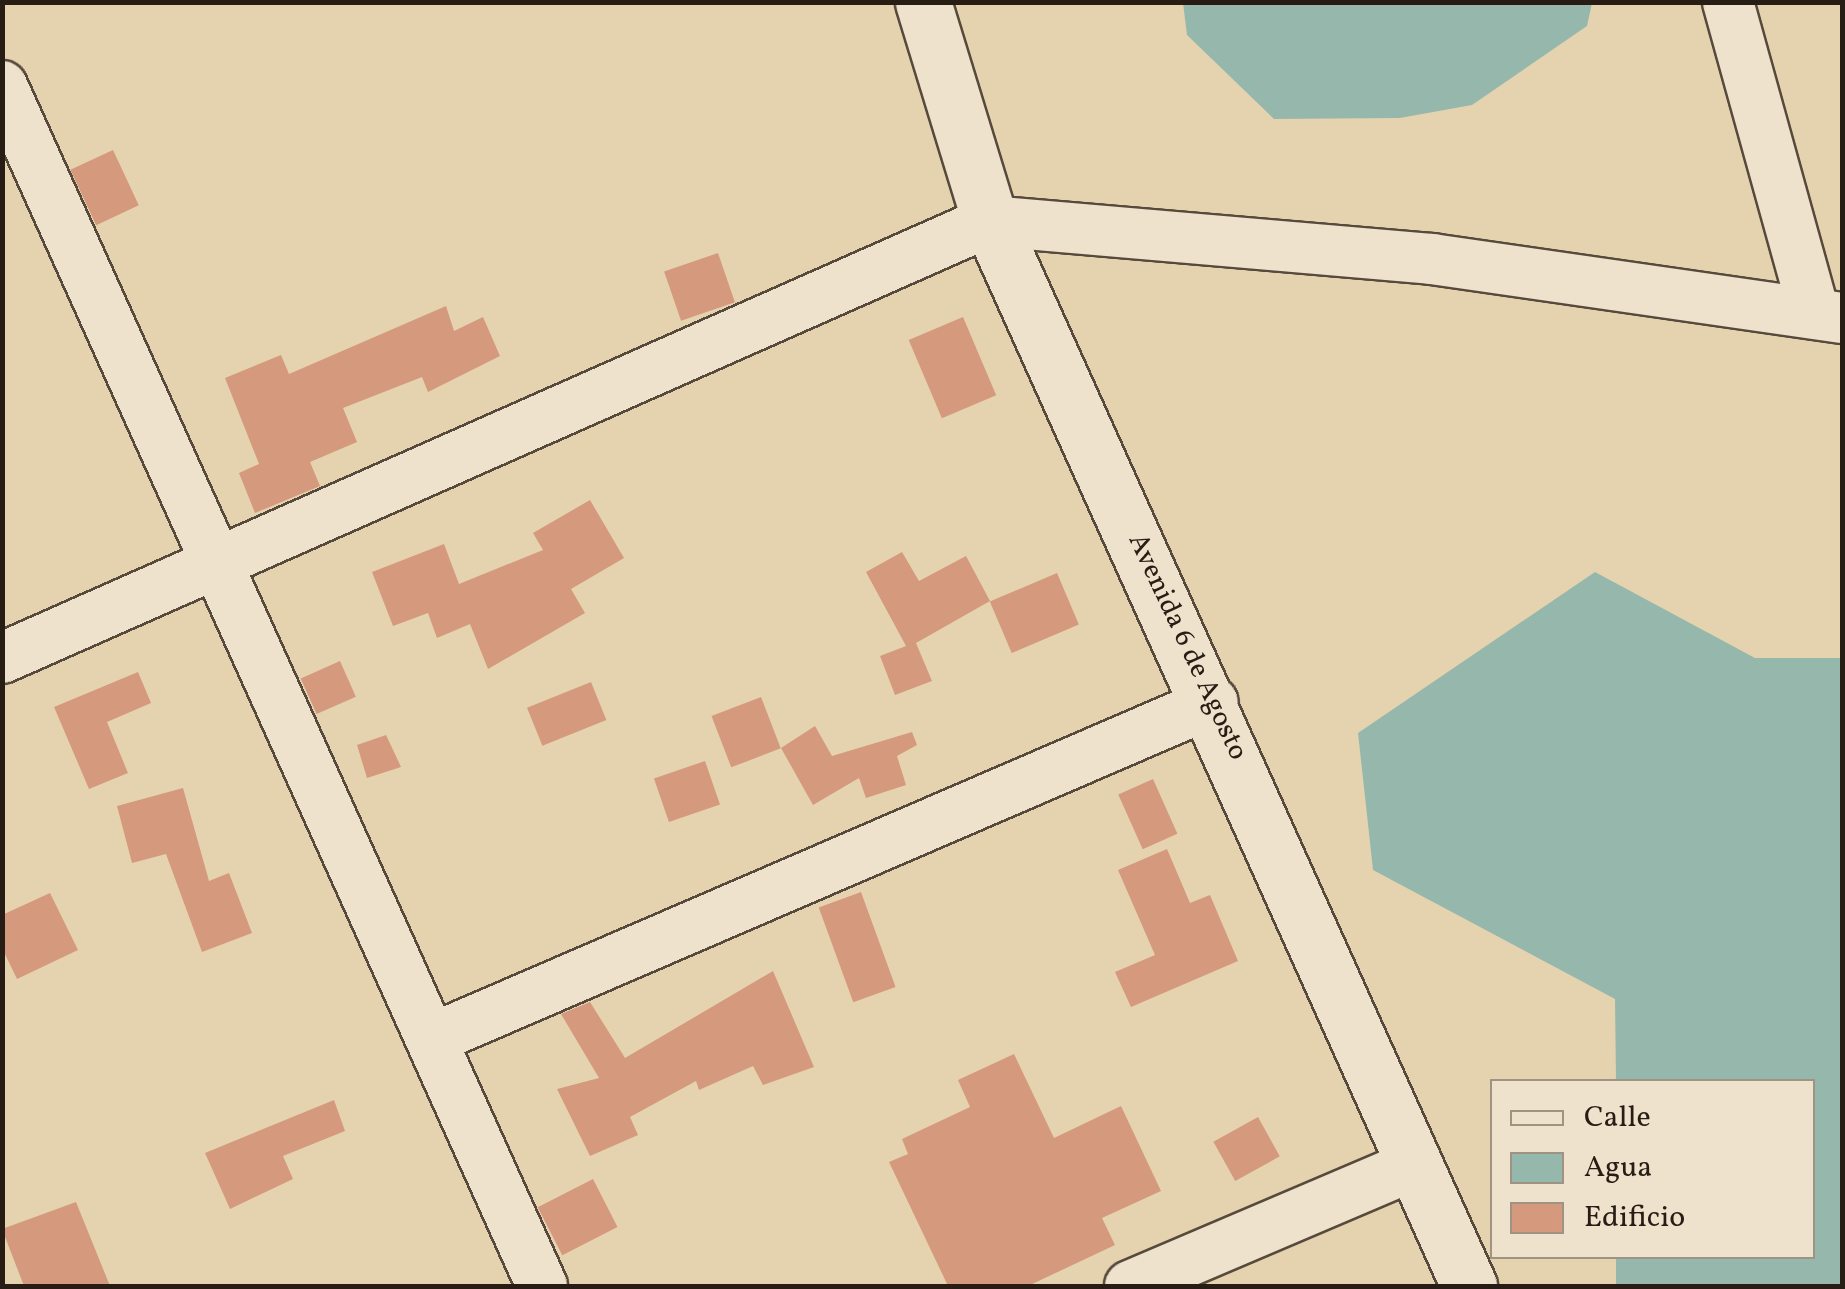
<!DOCTYPE html>
<html>
<head>
<meta charset="utf-8">
<style>
	body { margin:0 }
	#map { position:relative; width:1845px; height:1289px; overflow:hidden; background:#e5d3b0; font-family:Vollkorn,serif }
	div>[style] { position:absolute }
	[style*='--x'] { left:calc(var(--x)*1px); top:calc(var(--y)*1px); width:calc(var(--w)*1px); rotate:calc(var(--a)*1deg) }
	.water>* { inset:0; background:#96b8ac }
	.building>* { inset:0; background:#d5997d; transform-origin:0 0 }
	.roads { filter:drop-shadow(2px 0 #574a3c) drop-shadow(-2px 0 #574a3c) drop-shadow(0 2px #574a3c) drop-shadow(0 -2px #574a3c) }
	.minor>* { height:50px; margin:-25px; padding:0 25px; transform-origin:25px; border-radius:25px; background:#eee2cc }
	.tertiary>* { height:55px; margin:-27.5px; padding:0 27.5px; transform-origin:27.5px; border-radius:27.5px; background:#eee2cc }
	span { translate:-50% -50%; white-space:nowrap; text-align:center; line-height:1.15; -webkit-text-stroke:9px #eee2cc; paint-order:stroke }
	.street-label { font-size:28px; color:#281d15 }
	.frame { position:absolute; inset:0; border:5px solid #281d15; pointer-events:none }
	.legend { position:absolute; left:1490px; top:1079px; width:325px; height:180px; box-sizing:border-box; background:#eee2cc; border:2px solid #9f9383; margin:0; padding:12px 18px; list-style:none; font-size:30px; color:#281d15 }
	.legend li { display:flex; align-items:center; gap:20px; height:50px }
	.legend b { width:50px; border:2px solid #9f9383 }
</style>
</head>
<body>
<div id="map">
	<div class="water">
		<i style="clip-path:polygon(1183px 3px,1183px 2px,1592px 3px,1587px 26px,1472px 105px,1400px 118px,1274px 119px,1187px 35px)"></i>
		<i style="clip-path:polygon(1595px 572px,1755px 658px,1842px 658px,1842px 1286px,1616px 1286px,1616px 1257px,1812px 1256px,1812px 1082px,1616px 1081px,1615px 999px,1373px 870px,1358px 733px)"></i>
	</div>
	<div class="building">
		<i style="left:113px;top:150px;width:61px;height:47px;rotate:65deg"></i>
		<i style="left:718px;top:253px;width:52px;height:57px;rotate:71deg"></i>
		<i style="clip-path:polygon(446px 306px,454px 331px,483px 317px,500px 356px,428px 392px,422px 377px,343px 408px,357px 442px,310px 462px,320px 486px,255px 513px,239px 473px,259px 464px,225px 378px,281px 355px,289px 374px)"></i>
		<i style="left:963px;top:317px;width:85px;height:59px;rotate:67deg"></i>
		<i style="clip-path:polygon(590px 500px,624px 558px,571px 589px,585px 613px,488px 669px,470px 624px,437px 638px,428px 613px,393px 626px,372px 572px,444px 544px,459px 584px,543px 550px,533px 533px)"></i>
		<i style="clip-path:polygon(902px 552px,919px 581px,966px 556px,990px 601px,916px 643px,932px 681px,895px 695px,880px 656px,906px 646px,866px 572px)"></i>
		<i style="left:1057px;top:573px;width:56px;height:73px;rotate:67deg"></i>
		<i style="left:340px;top:661px;width:39px;height:43px;rotate:66deg"></i>
		<i style="clip-path:polygon(138px 672px,151px 703px,107px 722px,128px 773px,89px 789px,54px 707px)"></i>
		<i style="left:591px;top:682px;width:41px;height:69px;rotate:68deg"></i>
		<i style="left:761px;top:697px;width:55px;height:53px;rotate:69deg"></i>
		<i style="clip-path:polygon(815px 726px,832px 756px,912px 732px,917px 745px,897px 756px,906px 785px,866px 798px,859px 778px,813px 805px,781px 748px)"></i>
		<i style="clip-path:polygon(386px 735px,401px 767px,367px 778px,357px 745px)"></i>
		<i style="left:705px;top:761px;width:46px;height:54px;rotate:71deg"></i>
		<i style="left:1153px;top:779px;width:60px;height:38px;rotate:66deg"></i>
		<i style="clip-path:polygon(183px 788px,209px 881px,229px 873px,252px 933px,202px 952px,166px 854px,132px 863px,117px 806px)"></i>
		<i style="clip-path:polygon(1167px 849px,1190px 903px,1210px 895px,1238px 961px,1131px 1007px,1115px 972px,1155px 955px,1118px 870px)"></i>
		<i style="left:861px;top:892px;width:101px;height:45px;rotate:70deg"></i>
		<i style="clip-path:polygon(50px 893px,78px 950px,17px 979px,2px 948px,2px 915px)"></i>
		<i style="clip-path:polygon(773px 971px,814px 1067px,763px 1085px,753px 1066px,699px 1090px,696px 1081px,630px 1117px,638px 1135px,590px 1156px,557px 1089px,599px 1078px,561px 1014px,590px 1002px,625px 1058px)"></i>
		<i style="clip-path:polygon(1014px 1054px,1054px 1138px,1121px 1106px,1161px 1191px,1102px 1218px,1115px 1245px,1028px 1286px,948px 1286px,889px 1162px,908px 1154px,902px 1139px,970px 1107px,958px 1080px)"></i>
		<i style="clip-path:polygon(334px 1100px,345px 1131px,283px 1156px,293px 1179px,230px 1209px,205px 1153px)"></i>
		<i style="left:1258px;top:1117px;width:45px;height:51px;rotate:61deg"></i>
		<i style="left:593px;top:1179px;width:54px;height:62px;rotate:63deg"></i>
		<i style="clip-path:polygon(76px 1202px,110px 1286px,24px 1286px,2px 1229px)"></i>
	</div>
	<div class="roads">
		<div class="minor">
			<i style="--x:1728;--y:2;--w:323;--a:74.5"></i>
			<i style="--x:2;--y:86;--w:1316;--a:65.77"></i>
			<i style="--x:2;--y:658;--w:1080;--a:-23.86"></i>
			<i style="--x:990;--y:221;--w:444;--a:4.9"></i>
			<i style="--x:1432;--y:259;--w:414;--a:8.2"></i>
			<i style="--x:434;--y:1038;--w:848;--a:-23.33"></i>
			<i style="--x:1130;--y:1286;--w:311;--a:-23.1"></i>
		</div>
		<div class="tertiary">
			<i style="--x:923;--y:2;--w:229;--a:73"></i>
			<i style="--x:990;--y:221;--w:1168;--a:65.78"></i>
		</div>
	</div>
	<div class="street-label">
		<span style="left:1187px;top:647px;rotate:65deg">Avenida 6 de Agosto</span>
	</div>
	<div class="frame"></div>
	<ul class="legend">
	<li><b style="height:12px;background:#eee2cc"></b>Calle</li>
	<li><b style="height:28px;background:#96b8ac"></b>Agua</li>
	<li><b style="height:28px;background:#d5997d"></b>Edificio</li>
	</ul>
</div>
</body>
</html>
